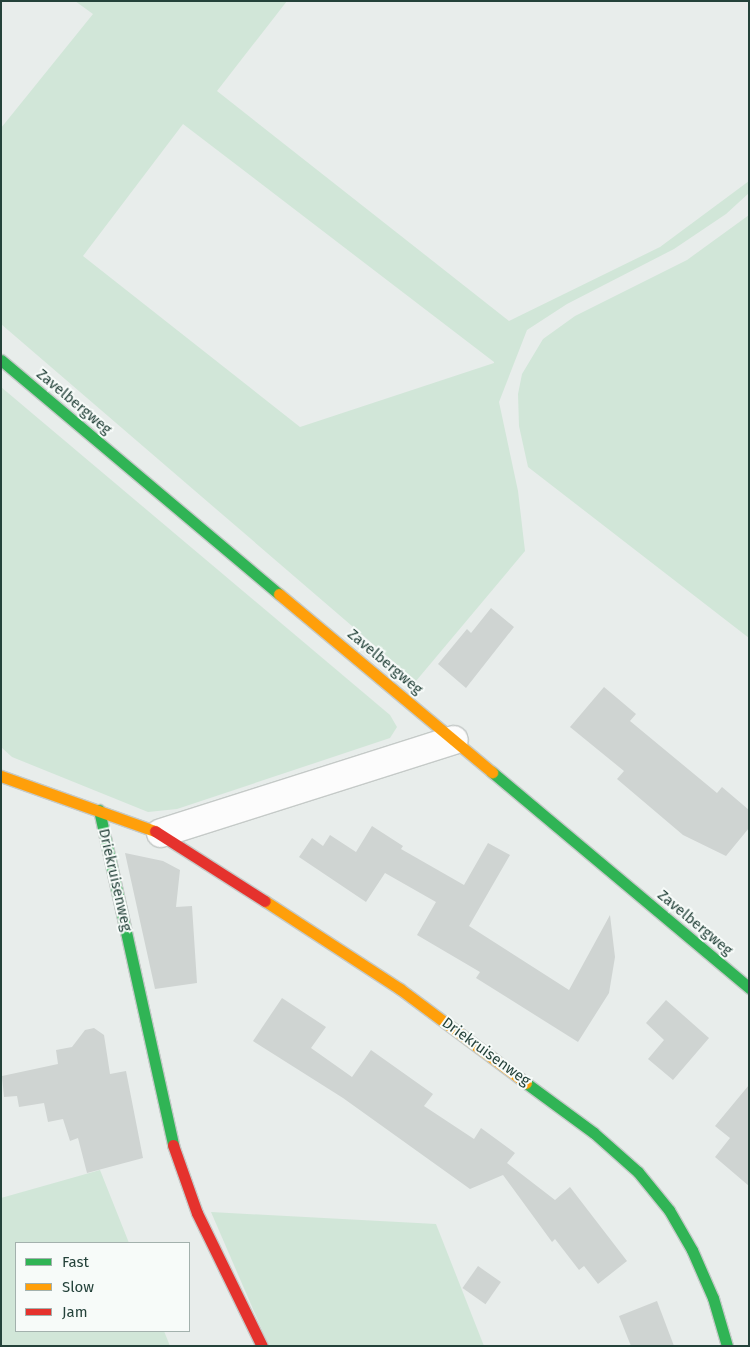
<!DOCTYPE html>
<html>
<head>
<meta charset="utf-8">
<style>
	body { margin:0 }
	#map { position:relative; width:750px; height:1347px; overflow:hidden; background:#e8edeb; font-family:"Fira Sans",sans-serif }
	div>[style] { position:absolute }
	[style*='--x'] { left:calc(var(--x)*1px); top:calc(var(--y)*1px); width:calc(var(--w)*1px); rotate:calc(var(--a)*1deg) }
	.green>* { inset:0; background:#d1e6d8 }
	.building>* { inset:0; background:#cfd4d2; transform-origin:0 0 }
	.roads { filter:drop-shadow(1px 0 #c5cac8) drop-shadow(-1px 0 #c5cac8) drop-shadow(0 1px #c5cac8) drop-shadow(0 -1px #c5cac8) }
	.street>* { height:28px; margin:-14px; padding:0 14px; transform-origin:14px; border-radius:14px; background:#fcfcfc }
	.fast>* { height:11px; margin:-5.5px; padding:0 5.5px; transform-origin:5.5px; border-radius:5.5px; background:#30b455 }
	.slow>* { height:11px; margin:-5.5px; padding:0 5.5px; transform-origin:5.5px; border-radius:5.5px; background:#ff9f0a }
	.jam>* { height:11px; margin:-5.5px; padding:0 5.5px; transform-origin:5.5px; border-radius:5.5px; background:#e5322d }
	span { translate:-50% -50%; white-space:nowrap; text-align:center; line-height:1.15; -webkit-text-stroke:4px #f7fbf9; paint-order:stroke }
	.street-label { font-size:15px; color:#24423a }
	.frame { position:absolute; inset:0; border:2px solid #24423a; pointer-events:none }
	.legend { position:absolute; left:15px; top:1242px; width:175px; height:90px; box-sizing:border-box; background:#f7fbf9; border:1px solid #a3b1ad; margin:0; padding:6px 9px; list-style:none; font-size:15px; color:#24423a }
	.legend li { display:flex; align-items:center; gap:10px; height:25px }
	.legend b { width:25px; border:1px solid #a3b1ad }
</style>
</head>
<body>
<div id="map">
	<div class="green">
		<i style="clip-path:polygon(evenodd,75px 1px,287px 1px,217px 91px,509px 321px,660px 247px,749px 181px,749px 193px,726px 214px,674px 249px,567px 304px,527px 330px,499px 402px,518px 491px,525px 551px,416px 681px,1px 324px,1px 128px,93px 14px,75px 1px,183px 124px,494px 362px,494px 363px,300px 427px,83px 256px,183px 124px)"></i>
		<i style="clip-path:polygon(749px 215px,749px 638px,528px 467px,519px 426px,518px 394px,522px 374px,543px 339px,575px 316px,687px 260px)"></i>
		<i style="clip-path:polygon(1px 387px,390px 715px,397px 727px,390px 738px,177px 809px,148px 812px,12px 757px,1px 747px)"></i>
		<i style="clip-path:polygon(100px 1170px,129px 1243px,16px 1243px,16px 1331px,164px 1331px,170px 1346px,1px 1346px,1px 1198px)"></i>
		<i style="clip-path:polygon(211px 1212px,436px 1224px,484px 1346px,269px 1346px)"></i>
	</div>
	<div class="building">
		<i style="clip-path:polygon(491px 608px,514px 627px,466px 688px,438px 664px,467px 629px,471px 633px)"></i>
		<i style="clip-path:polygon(604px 687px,636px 714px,630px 721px,717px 793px,722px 787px,749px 810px,749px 828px,726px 856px,683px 835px,617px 779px,624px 771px,570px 727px)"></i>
		<i style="clip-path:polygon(372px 826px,403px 846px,401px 849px,464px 885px,488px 843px,510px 855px,469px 926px,569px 990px,610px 915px,615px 957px,609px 993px,578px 1042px,476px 978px,480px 972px,417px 935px,436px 902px,385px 873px,366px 902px,299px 857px,312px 838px,323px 846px,330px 835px,356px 852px)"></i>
		<i style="clip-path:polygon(125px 853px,163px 861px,180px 870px,176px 907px,192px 906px,197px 983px,155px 989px)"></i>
		<i style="clip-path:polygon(282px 998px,326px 1027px,311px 1048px,352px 1077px,371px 1050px,433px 1094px,424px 1106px,474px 1139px,481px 1128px,515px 1153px,507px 1163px,555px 1200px,570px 1187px,627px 1261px,598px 1284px,584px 1266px,579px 1270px,555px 1239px,552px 1242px,503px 1175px,470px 1189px,343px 1098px,253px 1041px)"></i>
		<i style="clip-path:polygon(666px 1000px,709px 1038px,673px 1080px,648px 1059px,664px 1040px,646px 1023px)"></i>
		<i style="clip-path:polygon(94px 1028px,104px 1035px,110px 1074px,126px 1071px,143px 1158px,87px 1173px,78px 1138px,70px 1141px,63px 1119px,48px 1122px,44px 1103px,19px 1107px,17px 1096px,4px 1097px,2px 1076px,58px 1064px,56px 1050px,72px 1047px,85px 1030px)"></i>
		<i style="clip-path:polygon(749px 1085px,749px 1186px,715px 1157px,730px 1138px,715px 1126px)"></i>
		<i style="left:478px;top:1266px;width:28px;height:27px;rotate:35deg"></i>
		<i style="clip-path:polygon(657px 1301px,674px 1346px,631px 1346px,619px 1316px)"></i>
	</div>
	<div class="roads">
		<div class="street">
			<i style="--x:161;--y:833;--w:307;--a:-17.6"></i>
		</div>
		<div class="fast">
			<i style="--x:1;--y:360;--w:363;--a:40.1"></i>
			<i style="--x:492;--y:772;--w:336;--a:40"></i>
			<i style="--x:99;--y:810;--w:343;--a:77.5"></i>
			<i style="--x:526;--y:1083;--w:84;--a:36.3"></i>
			<i style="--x:594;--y:1133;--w:59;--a:41.6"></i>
			<i style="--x:638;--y:1172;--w:49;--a:50.8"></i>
			<i style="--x:669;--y:1210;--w:46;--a:60.1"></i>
			<i style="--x:692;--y:1250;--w:52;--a:66.4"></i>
			<i style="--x:713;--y:1298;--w:50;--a:73.7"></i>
		</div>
		<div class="slow">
			<i style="--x:279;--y:594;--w:278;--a:39.9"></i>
			<i style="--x:1;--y:776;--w:164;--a:19.7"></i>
			<i style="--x:265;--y:901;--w:161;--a:33.1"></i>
			<i style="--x:400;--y:989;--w:157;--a:36.7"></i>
		</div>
		<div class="jam">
			<i style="--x:155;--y:831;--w:130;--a:32.5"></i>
			<i style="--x:173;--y:1145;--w:72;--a:70.6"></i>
			<i style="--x:197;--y:1213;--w:148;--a:64"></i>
		</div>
	</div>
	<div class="street-label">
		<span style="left:74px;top:402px;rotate:40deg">Zavelbergweg</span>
		<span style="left:385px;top:662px;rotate:40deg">Zavelbergweg</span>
		<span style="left:115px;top:880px;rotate:77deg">Driekruisenweg</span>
		<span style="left:695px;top:923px;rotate:40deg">Zavelbergweg</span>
		<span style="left:486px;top:1052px;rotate:36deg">Driekruisenweg</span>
	</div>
	<div class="frame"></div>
	<ul class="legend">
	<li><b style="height:6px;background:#30b455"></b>Fast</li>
	<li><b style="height:6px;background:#ff9f0a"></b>Slow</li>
	<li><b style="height:6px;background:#e5322d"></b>Jam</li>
	</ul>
</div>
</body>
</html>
